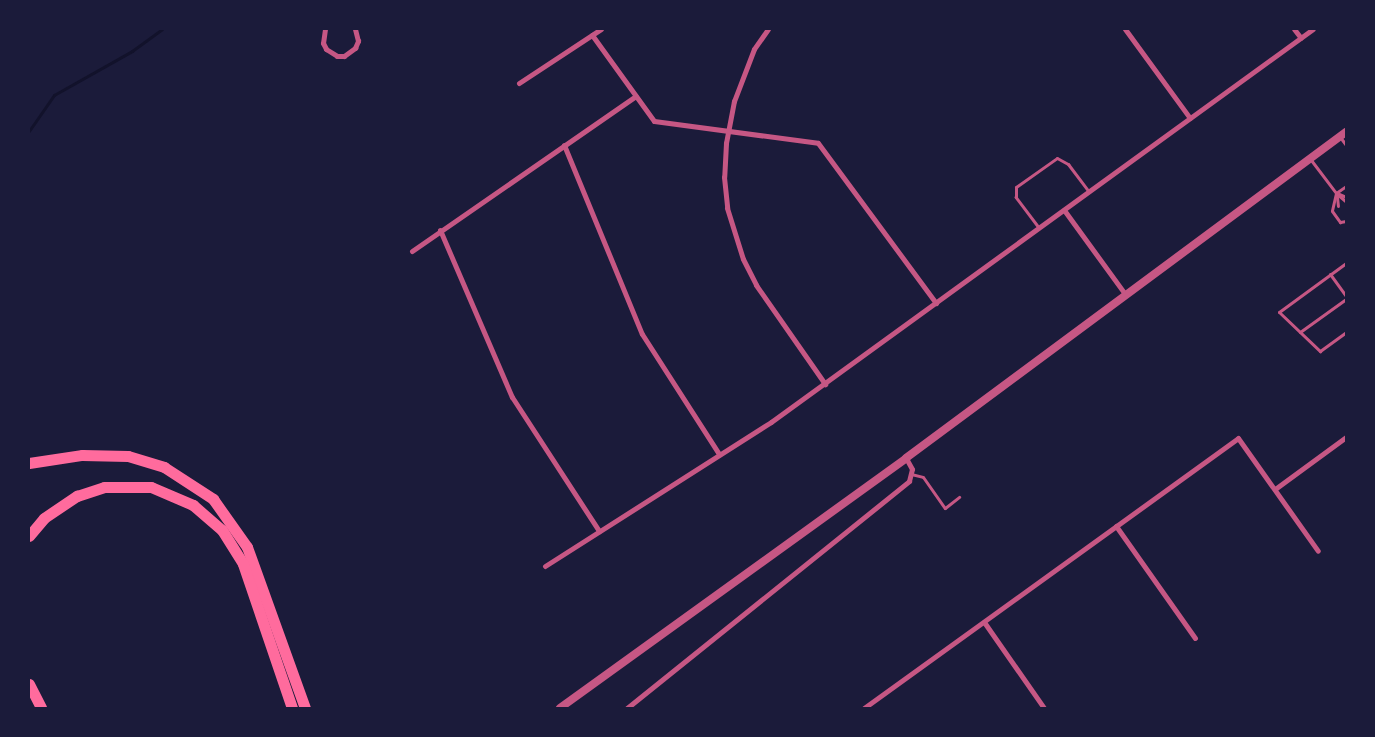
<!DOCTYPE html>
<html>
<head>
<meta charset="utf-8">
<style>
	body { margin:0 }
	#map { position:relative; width:1375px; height:737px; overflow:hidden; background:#1b1b3a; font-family:Roboto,sans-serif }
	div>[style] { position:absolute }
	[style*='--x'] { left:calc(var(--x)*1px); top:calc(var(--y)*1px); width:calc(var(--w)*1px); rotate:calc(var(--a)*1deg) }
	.stream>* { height:3px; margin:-1.5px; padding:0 1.5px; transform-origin:1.5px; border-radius:1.5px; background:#12122b }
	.service>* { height:3px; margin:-1.5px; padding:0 1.5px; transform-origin:1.5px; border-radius:1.5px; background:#c65784 }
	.minor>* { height:5px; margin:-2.5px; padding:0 2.5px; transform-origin:2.5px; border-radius:2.5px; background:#c65784 }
	.tertiary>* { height:8px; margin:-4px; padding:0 4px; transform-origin:4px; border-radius:4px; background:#c65784 }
	.motorway>* { height:11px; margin:-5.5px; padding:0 5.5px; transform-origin:5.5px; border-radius:5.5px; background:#ff6b9d }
	span { translate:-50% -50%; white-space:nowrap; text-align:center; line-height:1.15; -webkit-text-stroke:5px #1b1b3a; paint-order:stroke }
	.frame { position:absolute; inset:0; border:30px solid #1b1b3a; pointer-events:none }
</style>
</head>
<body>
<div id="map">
	<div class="stream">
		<i style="--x:29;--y:131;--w:44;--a:-55.2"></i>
		<i style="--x:54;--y:95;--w:90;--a:-29.4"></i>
		<i style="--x:132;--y:51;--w:37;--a:-36"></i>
	</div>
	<div class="service">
		<i style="--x:1340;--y:137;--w:10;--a:53"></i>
		<i style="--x:1311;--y:160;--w:41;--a:52.9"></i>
		<i style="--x:1336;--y:193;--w:12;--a:-35"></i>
		<i style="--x:1336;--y:193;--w:18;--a:103"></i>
		<i style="--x:1332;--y:211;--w:14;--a:54"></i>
		<i style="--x:1340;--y:222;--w:6;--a:-9"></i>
		<i style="--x:1337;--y:194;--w:11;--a:41"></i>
		<i style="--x:1339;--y:194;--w:8;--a:23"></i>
		<i style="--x:1337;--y:197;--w:9;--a:84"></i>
		<i style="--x:1039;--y:228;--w:39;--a:-127"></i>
		<i style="--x:1016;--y:197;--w:10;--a:-90"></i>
		<i style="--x:1016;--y:187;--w:50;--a:-35.3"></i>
		<i style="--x:1057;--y:158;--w:13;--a:29"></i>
		<i style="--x:1068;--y:164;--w:34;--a:53"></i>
		<i style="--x:1346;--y:263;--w:83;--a:143.8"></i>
		<i style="--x:1279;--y:312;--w:57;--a:43.6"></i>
		<i style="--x:1320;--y:351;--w:32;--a:-36"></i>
		<i style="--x:1330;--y:274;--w:27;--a:54"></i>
		<i style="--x:1300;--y:332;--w:57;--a:-35.7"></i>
		<i style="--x:911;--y:474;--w:12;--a:14"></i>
		<i style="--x:923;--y:477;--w:38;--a:55"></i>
		<i style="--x:945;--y:508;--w:18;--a:-38"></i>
	</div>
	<div class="minor">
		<i style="--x:325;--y:29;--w:14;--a:98"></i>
		<i style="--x:323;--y:43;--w:7;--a:63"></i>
		<i style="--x:326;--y:49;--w:13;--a:32"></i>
		<i style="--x:337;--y:56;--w:7;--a:0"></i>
		<i style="--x:344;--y:56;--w:14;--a:-36"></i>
		<i style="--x:355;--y:48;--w:8;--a:-67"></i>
		<i style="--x:358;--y:41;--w:12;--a:-104"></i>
		<i style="--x:768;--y:29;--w:24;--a:125"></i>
		<i style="--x:754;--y:49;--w:56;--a:111"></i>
		<i style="--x:734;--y:101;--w:43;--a:100.8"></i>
		<i style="--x:726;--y:143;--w:34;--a:93"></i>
		<i style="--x:724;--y:177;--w:31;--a:84"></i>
		<i style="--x:727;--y:208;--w:53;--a:72.6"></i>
		<i style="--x:743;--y:259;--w:29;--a:63"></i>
		<i style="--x:756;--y:285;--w:121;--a:55.1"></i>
		<i style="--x:1125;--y:29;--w:110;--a:53.9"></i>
		<i style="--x:1294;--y:29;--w:11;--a:52"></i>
		<i style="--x:592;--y:35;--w:106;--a:54.2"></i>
		<i style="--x:654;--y:121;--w:165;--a:7.6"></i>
		<i style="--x:818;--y:143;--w:199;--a:53.6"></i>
		<i style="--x:519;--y:83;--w:98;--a:-33.4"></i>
		<i style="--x:564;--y:145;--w:204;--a:67.6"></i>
		<i style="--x:642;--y:334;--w:143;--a:57.3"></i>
		<i style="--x:1064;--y:210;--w:104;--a:54"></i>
		<i style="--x:440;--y:230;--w:182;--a:66.7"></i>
		<i style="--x:512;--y:397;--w:160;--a:57"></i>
		<i style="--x:412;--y:251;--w:272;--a:-34.7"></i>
		<i style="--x:1275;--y:489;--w:88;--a:-36.2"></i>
		<i style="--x:1116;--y:526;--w:137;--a:54.8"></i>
		<i style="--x:545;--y:566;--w:268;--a:-32.5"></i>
		<i style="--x:771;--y:422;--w:669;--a:-35.95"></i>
		<i style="--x:984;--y:622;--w:105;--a:55.1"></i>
		<i style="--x:627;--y:708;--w:362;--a:-38.8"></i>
		<i style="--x:909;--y:481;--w:12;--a:-76"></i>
		<i style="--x:912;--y:469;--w:13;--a:-119"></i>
		<i style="--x:864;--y:708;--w:461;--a:-35.8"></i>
		<i style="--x:1238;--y:438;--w:138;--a:54.7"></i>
	</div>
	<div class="tertiary">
		<i style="--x:560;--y:708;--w:427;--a:-35.8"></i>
		<i style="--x:906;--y:458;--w:548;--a:-36.54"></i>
	</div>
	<div class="motorway">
		<i style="--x:29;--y:463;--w:54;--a:-8.6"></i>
		<i style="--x:82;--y:455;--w:46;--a:1.2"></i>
		<i style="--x:128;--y:456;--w:38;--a:17"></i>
		<i style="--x:164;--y:467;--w:59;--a:33.1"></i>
		<i style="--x:213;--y:499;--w:59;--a:54.7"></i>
		<i style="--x:247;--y:547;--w:171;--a:70.2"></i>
		<i style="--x:29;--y:536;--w:23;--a:-50"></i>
		<i style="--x:44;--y:518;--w:40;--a:-34"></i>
		<i style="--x:77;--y:496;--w:28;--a:-18"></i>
		<i style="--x:104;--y:487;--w:47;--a:0"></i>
		<i style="--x:151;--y:487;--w:46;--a:23.2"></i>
		<i style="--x:193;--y:505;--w:38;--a:41"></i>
		<i style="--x:222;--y:530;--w:40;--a:58"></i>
		<i style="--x:243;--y:564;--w:152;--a:71.2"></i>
		<i style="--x:29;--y:684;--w:27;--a:63"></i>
	</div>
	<div class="frame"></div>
</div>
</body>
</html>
